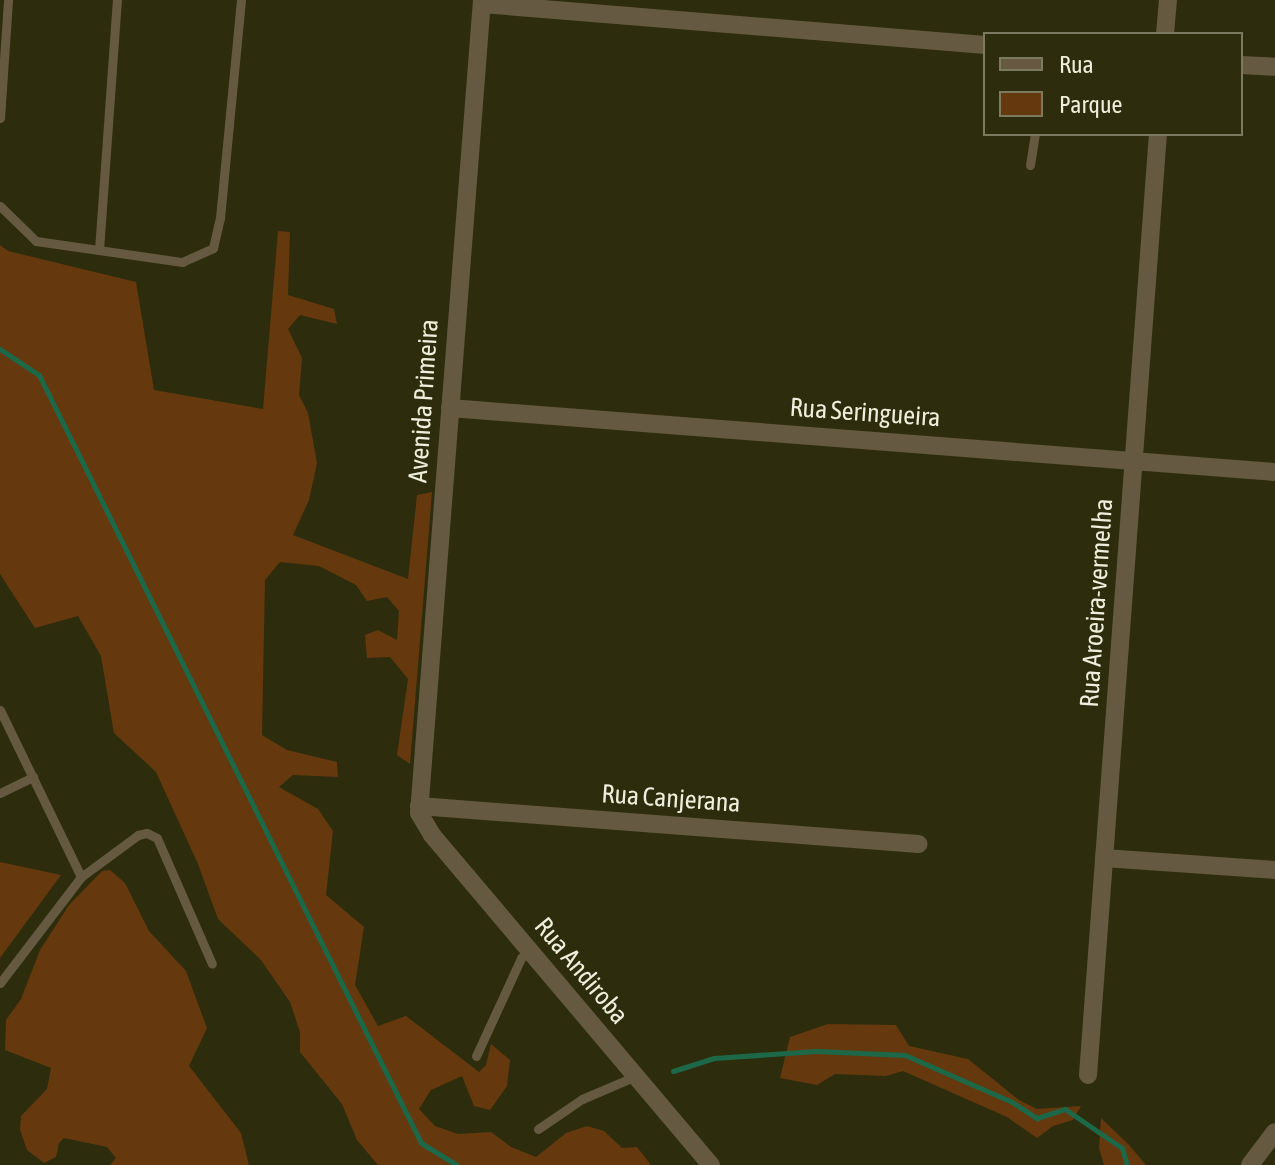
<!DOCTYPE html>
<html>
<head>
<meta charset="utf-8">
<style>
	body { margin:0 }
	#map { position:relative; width:1275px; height:1165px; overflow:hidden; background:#2d2d0d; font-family:"Asap Condensed",sans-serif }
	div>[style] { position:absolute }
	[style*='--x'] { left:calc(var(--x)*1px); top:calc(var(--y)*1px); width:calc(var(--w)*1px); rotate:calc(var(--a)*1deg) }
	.green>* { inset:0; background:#66380d }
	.stream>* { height:5px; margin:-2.5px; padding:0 2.5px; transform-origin:2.5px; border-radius:2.5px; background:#1d6848 }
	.lane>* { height:9px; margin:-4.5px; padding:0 4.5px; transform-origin:4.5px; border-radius:4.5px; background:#665941 }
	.street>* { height:18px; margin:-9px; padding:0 9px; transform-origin:9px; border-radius:9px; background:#665941 }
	span { translate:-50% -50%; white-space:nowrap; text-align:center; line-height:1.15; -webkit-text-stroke:6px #2d2d0d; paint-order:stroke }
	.street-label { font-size:26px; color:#eeeedc }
	.legend { position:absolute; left:983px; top:32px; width:260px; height:104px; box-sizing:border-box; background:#2d2d0d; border:2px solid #7a7a60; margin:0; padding:10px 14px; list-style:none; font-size:24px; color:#eeeedc }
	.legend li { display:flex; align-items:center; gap:16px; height:40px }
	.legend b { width:40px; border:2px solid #7a7a60 }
</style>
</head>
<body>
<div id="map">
	<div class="green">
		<i style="clip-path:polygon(278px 231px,290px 232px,288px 295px,334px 309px,337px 324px,300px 315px,288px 329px,302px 358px,299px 395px,308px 413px,317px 463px,309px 500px,293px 535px,408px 579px,417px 495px,432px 492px,410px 764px,397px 755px,408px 679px,390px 657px,367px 658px,365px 635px,378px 630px,397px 640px,399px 611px,387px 597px,367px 601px,356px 585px,319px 566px,280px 562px,265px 580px,262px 735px,287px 750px,337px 762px,338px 777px,293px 775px,279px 787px,318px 809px,333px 831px,326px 895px,364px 927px,355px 985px,378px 1026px,406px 1016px,479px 1072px,486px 1065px,491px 1044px,510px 1060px,507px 1086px,490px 1110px,474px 1106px,462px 1076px,431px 1090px,419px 1109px,435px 1126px,458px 1134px,491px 1132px,511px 1147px,536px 1157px,566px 1133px,587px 1126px,604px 1131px,622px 1148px,637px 1147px,651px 1165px,378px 1165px,357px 1140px,342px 1104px,300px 1052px,300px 1032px,290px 1002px,261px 960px,218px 919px,198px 864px,156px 772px,114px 733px,101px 656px,78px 616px,35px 628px,0 574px,0 245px,8px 251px,136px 282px,154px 390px,263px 409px)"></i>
		<i style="clip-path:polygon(0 862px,61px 875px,0 958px)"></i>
		<i style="clip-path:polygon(110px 870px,125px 883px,149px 931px,186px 971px,207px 1028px,189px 1066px,241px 1133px,249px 1165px,110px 1165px,116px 1158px,107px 1147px,64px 1138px,59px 1143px,56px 1157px,44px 1163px,27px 1150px,20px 1130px,21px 1116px,47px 1089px,51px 1068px,5px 1050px,6px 1020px,21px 999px,40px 950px,69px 905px,102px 871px)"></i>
		<i style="clip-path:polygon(828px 1024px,896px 1025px,909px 1046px,968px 1059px,1019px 1100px,1037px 1109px,1081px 1106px,1073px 1120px,1053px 1126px,1037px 1138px,1007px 1117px,903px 1071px,886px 1076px,835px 1074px,817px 1085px,780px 1078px,790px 1037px)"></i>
		<i style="clip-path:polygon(1101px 1118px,1129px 1145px,1146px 1165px,1104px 1165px,1099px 1148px)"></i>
	</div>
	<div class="stream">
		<i style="--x:0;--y:349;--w:47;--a:33.7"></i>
		<i style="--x:39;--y:375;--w:858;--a:63.55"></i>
		<i style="--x:421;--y:1143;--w:42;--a:31.4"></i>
		<i style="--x:673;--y:1071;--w:43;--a:-17.6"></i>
		<i style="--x:714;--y:1058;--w:103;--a:-3.9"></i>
		<i style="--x:817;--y:1051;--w:88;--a:2.6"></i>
		<i style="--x:905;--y:1055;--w:117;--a:23.7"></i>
		<i style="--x:1012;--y:1102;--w:30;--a:33"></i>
		<i style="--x:1037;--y:1118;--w:29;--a:-18"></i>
		<i style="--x:1065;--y:1109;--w:69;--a:34.4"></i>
		<i style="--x:1122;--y:1148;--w:18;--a:74"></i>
	</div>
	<div class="lane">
		<i style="--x:0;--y:118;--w:118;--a:-86.1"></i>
		<i style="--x:1030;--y:165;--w:31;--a:-81"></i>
		<i style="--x:0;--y:206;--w:50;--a:44.2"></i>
		<i style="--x:36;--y:241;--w:148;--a:8.2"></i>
		<i style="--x:182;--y:262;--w:34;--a:-24"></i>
		<i style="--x:213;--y:248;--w:31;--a:-77"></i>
		<i style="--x:220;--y:218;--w:219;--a:-84.5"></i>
		<i style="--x:99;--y:250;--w:251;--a:-85.9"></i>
		<i style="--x:0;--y:710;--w:186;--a:64.1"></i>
		<i style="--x:0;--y:793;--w:37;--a:-26"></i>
		<i style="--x:0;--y:983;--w:133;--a:-52.6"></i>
		<i style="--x:81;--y:877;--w:71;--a:-36.4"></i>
		<i style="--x:138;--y:835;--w:9;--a:-13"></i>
		<i style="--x:147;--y:833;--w:11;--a:27"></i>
		<i style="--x:157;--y:838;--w:137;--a:66.4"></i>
		<i style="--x:476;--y:1056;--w:108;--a:-65.3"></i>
		<i style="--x:521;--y:958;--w:11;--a:-45"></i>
		<i style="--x:538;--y:1129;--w:53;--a:-34.3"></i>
		<i style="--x:582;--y:1099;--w:59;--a:-23.1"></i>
	</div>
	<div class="street">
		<i style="--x:482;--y:0;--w:815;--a:94.43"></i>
		<i style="--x:419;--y:813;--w:26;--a:59"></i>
		<i style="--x:432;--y:835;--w:432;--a:49.8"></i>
		<i style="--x:482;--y:4;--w:505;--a:4.66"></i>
		<i style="--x:1165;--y:34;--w:34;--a:-85"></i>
		<i style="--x:1241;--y:65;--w:34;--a:3"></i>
		<i style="--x:450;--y:408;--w:827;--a:4.44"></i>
		<i style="--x:419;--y:806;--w:501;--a:4.35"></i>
		<i style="--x:1104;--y:858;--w:171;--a:4"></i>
		<i style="--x:1088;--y:1075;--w:944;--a:-85.75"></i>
		<i style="--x:1250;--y:1165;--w:41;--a:-52.9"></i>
	</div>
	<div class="street-label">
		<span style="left:424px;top:401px;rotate:-86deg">Avenida Primeira</span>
		<span style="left:865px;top:413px;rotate:4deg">Rua Seringueira</span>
		<span style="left:1097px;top:603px;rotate:-86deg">Rua Aroeira-vermelha</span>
		<span style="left:671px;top:799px;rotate:4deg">Rua Canjerana</span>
		<span style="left:581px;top:971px;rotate:50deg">Rua Andiroba</span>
	</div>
	<ul class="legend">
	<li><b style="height:10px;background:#665941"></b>Rua</li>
	<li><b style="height:22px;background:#66380d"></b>Parque</li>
	</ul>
</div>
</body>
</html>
